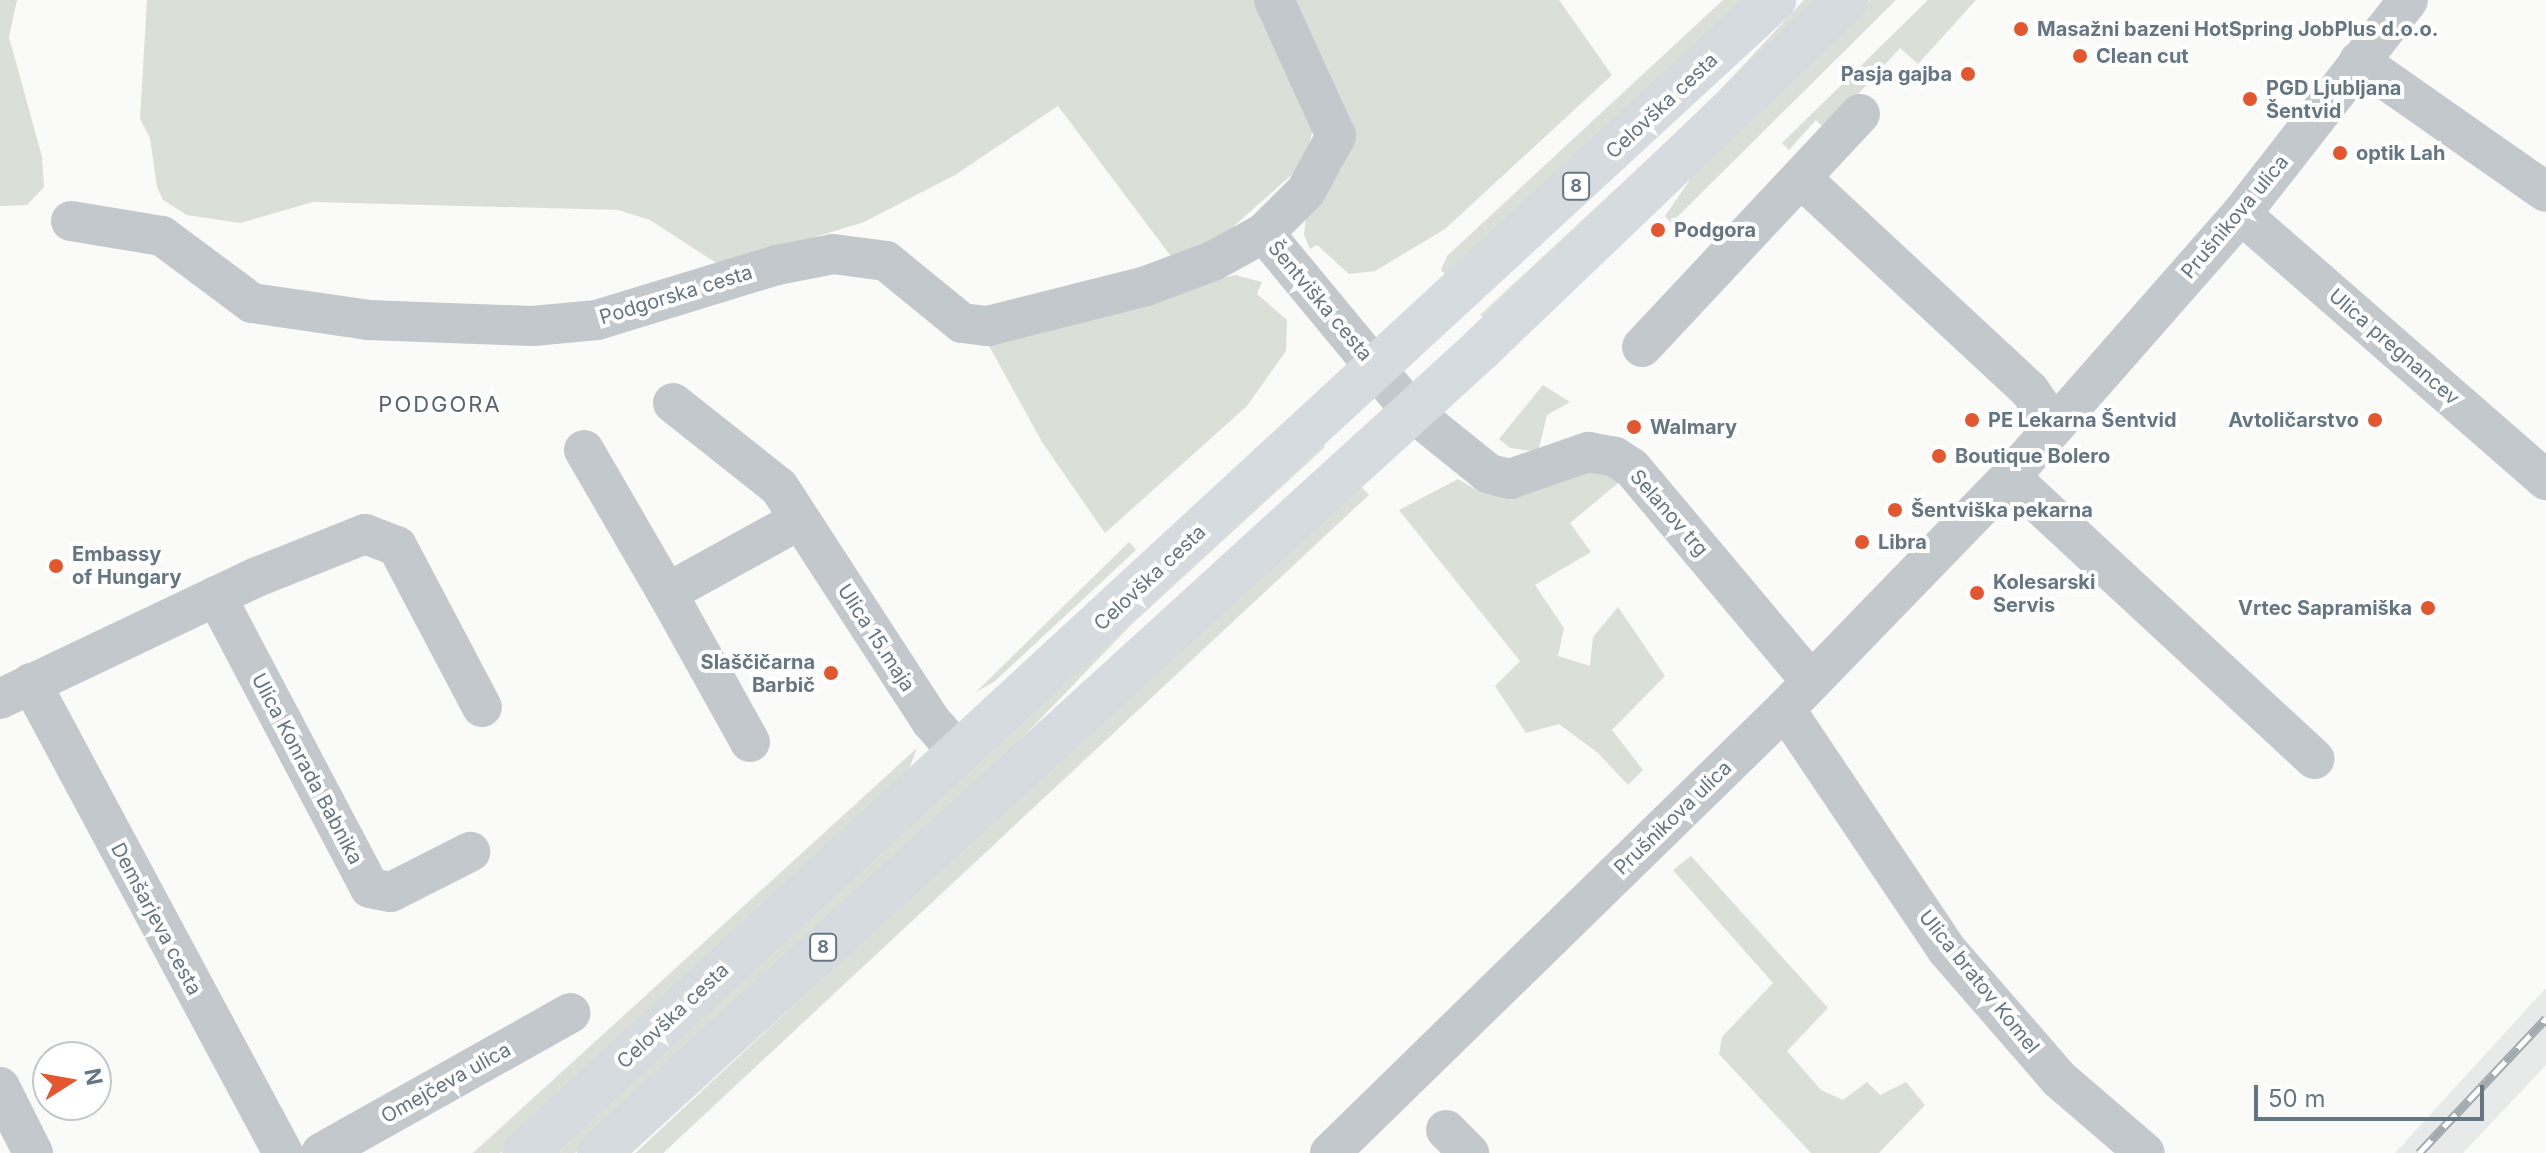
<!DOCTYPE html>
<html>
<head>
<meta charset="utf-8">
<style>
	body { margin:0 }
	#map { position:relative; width:2546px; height:1153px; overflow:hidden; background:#fafaf8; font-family:Inter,sans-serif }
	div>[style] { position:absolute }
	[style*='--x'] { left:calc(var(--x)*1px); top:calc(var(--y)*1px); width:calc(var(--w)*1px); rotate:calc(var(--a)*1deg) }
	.built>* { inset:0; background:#e8e9e9 }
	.green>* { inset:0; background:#dadfd7; transform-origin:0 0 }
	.minor>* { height:40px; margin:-20px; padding:0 20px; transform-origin:20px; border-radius:20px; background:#c3c8cc }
	.major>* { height:44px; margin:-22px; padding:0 22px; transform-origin:22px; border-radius:22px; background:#d6dbdf }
	.rail>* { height:9px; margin-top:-4.5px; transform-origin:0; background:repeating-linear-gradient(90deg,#fff 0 18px,#a2aab0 0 36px); box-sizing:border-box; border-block:2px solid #a2aab0 }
	.dots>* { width:22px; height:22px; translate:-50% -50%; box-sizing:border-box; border:4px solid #fff; border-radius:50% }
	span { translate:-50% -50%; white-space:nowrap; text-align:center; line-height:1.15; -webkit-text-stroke:8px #fff; paint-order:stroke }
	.shield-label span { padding:2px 6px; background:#fff; border:2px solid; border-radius:6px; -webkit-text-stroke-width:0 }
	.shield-label { font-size:18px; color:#657683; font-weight:700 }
	.poi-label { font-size:20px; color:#657683; font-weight:700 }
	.left { translate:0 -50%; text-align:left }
	.right { translate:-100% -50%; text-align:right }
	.street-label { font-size:20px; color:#657683 }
	.neighbourhood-label { font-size:22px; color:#57646e; letter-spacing:2px }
	.north { position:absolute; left:32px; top:1041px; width:80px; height:80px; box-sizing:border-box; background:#fff; border:2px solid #c1c8cd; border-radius:50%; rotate:79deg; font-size:22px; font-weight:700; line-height:32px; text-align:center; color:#657683 }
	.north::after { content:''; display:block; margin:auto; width:28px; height:36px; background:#e4572e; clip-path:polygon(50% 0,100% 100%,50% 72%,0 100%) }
	.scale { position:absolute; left:2254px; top:1085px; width:230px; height:36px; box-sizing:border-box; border:4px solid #657683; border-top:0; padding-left:10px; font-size:24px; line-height:28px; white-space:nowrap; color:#657683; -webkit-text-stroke:6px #fff; paint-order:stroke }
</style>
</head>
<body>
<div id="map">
	<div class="built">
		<i style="clip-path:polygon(2546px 988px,2546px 1065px,2463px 1153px,2395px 1153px)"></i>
	</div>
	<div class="green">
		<i style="clip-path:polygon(0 0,17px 0,9px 37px,42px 157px,44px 187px,27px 205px,0 206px)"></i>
		<i style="clip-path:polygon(147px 0,1257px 0,1315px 118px,1306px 162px,1207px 250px,1176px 263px,1058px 106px,955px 175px,864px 222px,721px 266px,650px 220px,618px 210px,313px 202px,240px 223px,187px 215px,163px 200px,157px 187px,150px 138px,140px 119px)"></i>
		<i style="clip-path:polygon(1288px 0,1559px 0,1612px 75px,1445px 229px,1375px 271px,1349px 274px,1317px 245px,1310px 249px,1304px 235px,1306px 216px,1342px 168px,1349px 147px,1348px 115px)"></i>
		<i style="clip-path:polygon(1723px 0,1751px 0,1450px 279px,1441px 270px,1447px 256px)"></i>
		<i style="clip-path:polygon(1804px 0,1822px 0,1484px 318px,1480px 315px,1705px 106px)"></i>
		<i style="clip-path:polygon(1870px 0,1896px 0,1671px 223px,1665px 216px,1696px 171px)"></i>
		<i style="clip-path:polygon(1928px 0,1976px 0,1918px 64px,1900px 48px,1826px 130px,1816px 120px,1789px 150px,1782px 143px)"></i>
		<i style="clip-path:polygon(1235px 275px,1262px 282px,1257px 294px,1287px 320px,1286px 351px,1247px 406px,1105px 533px,1042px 442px,982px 333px)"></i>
		<i style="clip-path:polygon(1543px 385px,1570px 402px,1547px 415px,1538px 452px,1510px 448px,1499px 439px)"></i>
		<i style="clip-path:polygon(1321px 443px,1325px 447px,1132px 624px,992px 769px,575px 1153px,550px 1153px)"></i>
		<i style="clip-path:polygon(1585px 467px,1623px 479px,1570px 523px,1591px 552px,1535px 585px,1564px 628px,1558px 656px,1590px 666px,1593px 637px,1618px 607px,1665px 676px,1612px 730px,1643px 770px,1628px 785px,1598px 753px,1559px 724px,1526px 733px,1495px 686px,1520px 661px,1399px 510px,1458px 479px,1483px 494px,1507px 496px)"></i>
		<i style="left:1356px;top:481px;width:19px;height:995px;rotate:47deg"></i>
		<i style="clip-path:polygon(1129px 542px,1136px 550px,995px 681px,975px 693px)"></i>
		<i style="clip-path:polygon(917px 748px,904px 783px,500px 1153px,473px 1153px)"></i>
		<i style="clip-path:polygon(1691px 856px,1828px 1008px,1787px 1051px,1821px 1090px,1843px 1100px,1867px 1082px,1880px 1095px,1906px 1082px,1925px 1105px,1879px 1153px,1811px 1153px,1719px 1054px,1722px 1037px,1773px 983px,1673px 870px)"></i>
	</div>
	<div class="minor">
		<i style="--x:2359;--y:61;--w:228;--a:35"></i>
		<i style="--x:1802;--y:179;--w:311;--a:42.9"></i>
		<i style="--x:2030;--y:391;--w:42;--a:55.6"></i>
		<i style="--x:2241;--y:214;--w:405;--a:41.1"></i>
		<i style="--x:71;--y:221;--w:92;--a:9.4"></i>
		<i style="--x:162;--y:236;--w:112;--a:36.7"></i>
		<i style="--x:252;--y:303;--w:117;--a:8.3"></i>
		<i style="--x:368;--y:320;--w:165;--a:2.1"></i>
		<i style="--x:533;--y:326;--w:64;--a:-5.4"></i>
		<i style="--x:597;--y:320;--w:188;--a:-17"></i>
		<i style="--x:777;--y:265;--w:57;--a:-11.1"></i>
		<i style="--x:833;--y:254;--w:53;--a:7.5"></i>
		<i style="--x:886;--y:261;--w:98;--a:39.2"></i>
		<i style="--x:962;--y:323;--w:26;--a:7"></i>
		<i style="--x:988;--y:326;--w:163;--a:-14.2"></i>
		<i style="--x:1146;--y:286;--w:72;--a:-20.5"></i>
		<i style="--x:1213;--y:261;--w:58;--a:-28.8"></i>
		<i style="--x:1264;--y:233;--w:59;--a:-45"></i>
		<i style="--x:1306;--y:191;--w:63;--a:-61.4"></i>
		<i style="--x:1336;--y:136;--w:149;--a:-114.5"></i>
		<i style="--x:1264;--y:233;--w:231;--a:50.4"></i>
		<i style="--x:1411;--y:411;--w:100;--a:38.9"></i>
		<i style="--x:1489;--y:474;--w:22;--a:13"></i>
		<i style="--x:1510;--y:479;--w:83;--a:-19.1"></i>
		<i style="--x:1588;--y:452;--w:27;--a:10"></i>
		<i style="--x:1615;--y:457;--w:20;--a:33"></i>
		<i style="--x:1632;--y:468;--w:278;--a:50"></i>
		<i style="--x:1642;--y:347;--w:319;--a:-46.9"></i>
		<i style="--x:673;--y:403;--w:135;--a:38.4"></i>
		<i style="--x:779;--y:487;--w:279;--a:57"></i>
		<i style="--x:931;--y:721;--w:43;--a:48.8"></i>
		<i style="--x:584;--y:450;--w:165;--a:59.9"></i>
		<i style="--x:2010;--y:477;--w:415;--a:42.8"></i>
		<i style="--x:216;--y:596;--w:330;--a:62.2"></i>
		<i style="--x:370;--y:888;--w:21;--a:11"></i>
		<i style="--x:391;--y:892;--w:89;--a:-26.9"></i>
		<i style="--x:31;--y:683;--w:533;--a:61.8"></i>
		<i style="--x:0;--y:699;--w:284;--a:-25.4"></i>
		<i style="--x:257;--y:577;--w:116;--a:-21.7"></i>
		<i style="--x:365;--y:534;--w:34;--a:21"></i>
		<i style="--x:397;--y:546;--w:182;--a:62.2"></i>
		<i style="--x:1785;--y:709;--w:290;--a:56.1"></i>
		<i style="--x:1947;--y:950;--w:171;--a:49"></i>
		<i style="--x:2059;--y:1079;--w:113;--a:40.7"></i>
		<i style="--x:750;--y:742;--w:171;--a:-119.1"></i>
		<i style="--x:667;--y:593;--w:151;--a:-28.9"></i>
		<i style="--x:0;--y:1087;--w:74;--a:63.4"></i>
		<i style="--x:1446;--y:1130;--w:33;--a:45"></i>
		<i style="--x:321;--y:1153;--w:286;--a:-29.3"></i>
		<i style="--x:1330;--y:1153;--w:636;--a:-44.3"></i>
		<i style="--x:1785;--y:709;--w:323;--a:-45.9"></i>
		<i style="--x:2010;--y:477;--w:350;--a:-48.7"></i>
		<i style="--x:2241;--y:214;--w:271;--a:-52"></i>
	</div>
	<div class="major">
		<i style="--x:524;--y:1153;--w:1701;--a:-42.69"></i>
		<i style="--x:599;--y:1153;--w:1195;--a:-42.35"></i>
		<i style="--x:1482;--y:348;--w:504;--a:-43.71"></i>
	</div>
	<div class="rail">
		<i style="--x:2419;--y:1153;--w:185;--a:-46.7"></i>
	</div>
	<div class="dots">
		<i style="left:2021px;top:29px;background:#e4572e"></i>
		<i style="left:2080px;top:56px;background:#e4572e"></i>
		<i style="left:1968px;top:74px;background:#e4572e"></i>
		<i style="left:2250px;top:99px;background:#e4572e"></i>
		<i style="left:2340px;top:153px;background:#e4572e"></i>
		<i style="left:1658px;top:230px;background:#e4572e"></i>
		<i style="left:1972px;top:420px;background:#e4572e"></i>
		<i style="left:2375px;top:420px;background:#e4572e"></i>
		<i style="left:1634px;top:427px;background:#e4572e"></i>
		<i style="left:1939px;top:456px;background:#e4572e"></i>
		<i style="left:1895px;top:510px;background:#e4572e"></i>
		<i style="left:1862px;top:542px;background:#e4572e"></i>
		<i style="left:56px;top:566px;background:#e4572e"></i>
		<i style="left:1977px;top:593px;background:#e4572e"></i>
		<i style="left:2428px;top:608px;background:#e4572e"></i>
		<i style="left:831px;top:673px;background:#e4572e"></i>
	</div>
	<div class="shield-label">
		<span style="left:1576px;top:186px">8</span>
		<span style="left:823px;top:947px">8</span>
	</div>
	<div class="poi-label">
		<span class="left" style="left:2037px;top:29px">Masažni bazeni HotSpring JobPlus d.o.o.</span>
		<span class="left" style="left:2096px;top:56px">Clean cut</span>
		<span class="right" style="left:1952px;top:74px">Pasja gajba</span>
		<span class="left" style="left:2266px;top:100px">PGD Ljubljana<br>Šentvid</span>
		<span class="left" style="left:2356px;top:153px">optik Lah</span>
		<span class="left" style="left:1674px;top:230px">Podgora</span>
		<span class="left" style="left:1988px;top:420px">PE Lekarna Šentvid</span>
		<span class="right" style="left:2359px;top:420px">Avtoličarstvo</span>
		<span class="left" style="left:1650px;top:427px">Walmary</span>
		<span class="left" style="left:1955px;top:456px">Boutique Bolero</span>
		<span class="left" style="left:1911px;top:510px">Šentviška pekarna</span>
		<span class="left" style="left:1878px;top:542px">Libra</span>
		<span class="left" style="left:72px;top:566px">Embassy<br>of Hungary</span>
		<span class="left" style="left:1993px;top:594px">Kolesarski<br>Servis</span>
		<span class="right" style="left:2412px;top:608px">Vrtec Sapramiška</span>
		<span class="right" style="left:815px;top:674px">Slaščičarna<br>Barbič</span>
	</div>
	<div class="street-label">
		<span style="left:1662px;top:106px;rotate:-43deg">Celovška cesta</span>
		<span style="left:2235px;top:217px;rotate:-50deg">Prušnikova ulica</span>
		<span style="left:676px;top:295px;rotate:-17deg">Podgorska cesta</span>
		<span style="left:1320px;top:301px;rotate:50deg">Šentviška cesta</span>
		<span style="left:2394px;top:347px;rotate:41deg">Ulica pregnancev</span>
		<span style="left:1669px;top:513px;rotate:49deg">Selanov trg</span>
		<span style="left:1150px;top:578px;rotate:-43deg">Celovška cesta</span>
		<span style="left:876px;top:638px;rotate:57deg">Ulica 15.maja</span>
		<span style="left:307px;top:769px;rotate:62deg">Ulica Konrada Babnika</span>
		<span style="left:1673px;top:818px;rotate:-44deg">Prušnikova ulica</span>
		<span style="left:156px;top:919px;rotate:62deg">Demšarjeva cesta</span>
		<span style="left:1979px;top:982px;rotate:51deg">Ulica bratov Komel</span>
		<span style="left:673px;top:1016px;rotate:-43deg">Celovška cesta</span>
		<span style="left:446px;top:1083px;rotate:-29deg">Omejčeva ulica</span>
	</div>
	<div class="neighbourhood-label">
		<span style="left:440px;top:405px">PODGORA</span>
	</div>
	<div class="north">N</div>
	<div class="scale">50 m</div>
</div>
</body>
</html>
